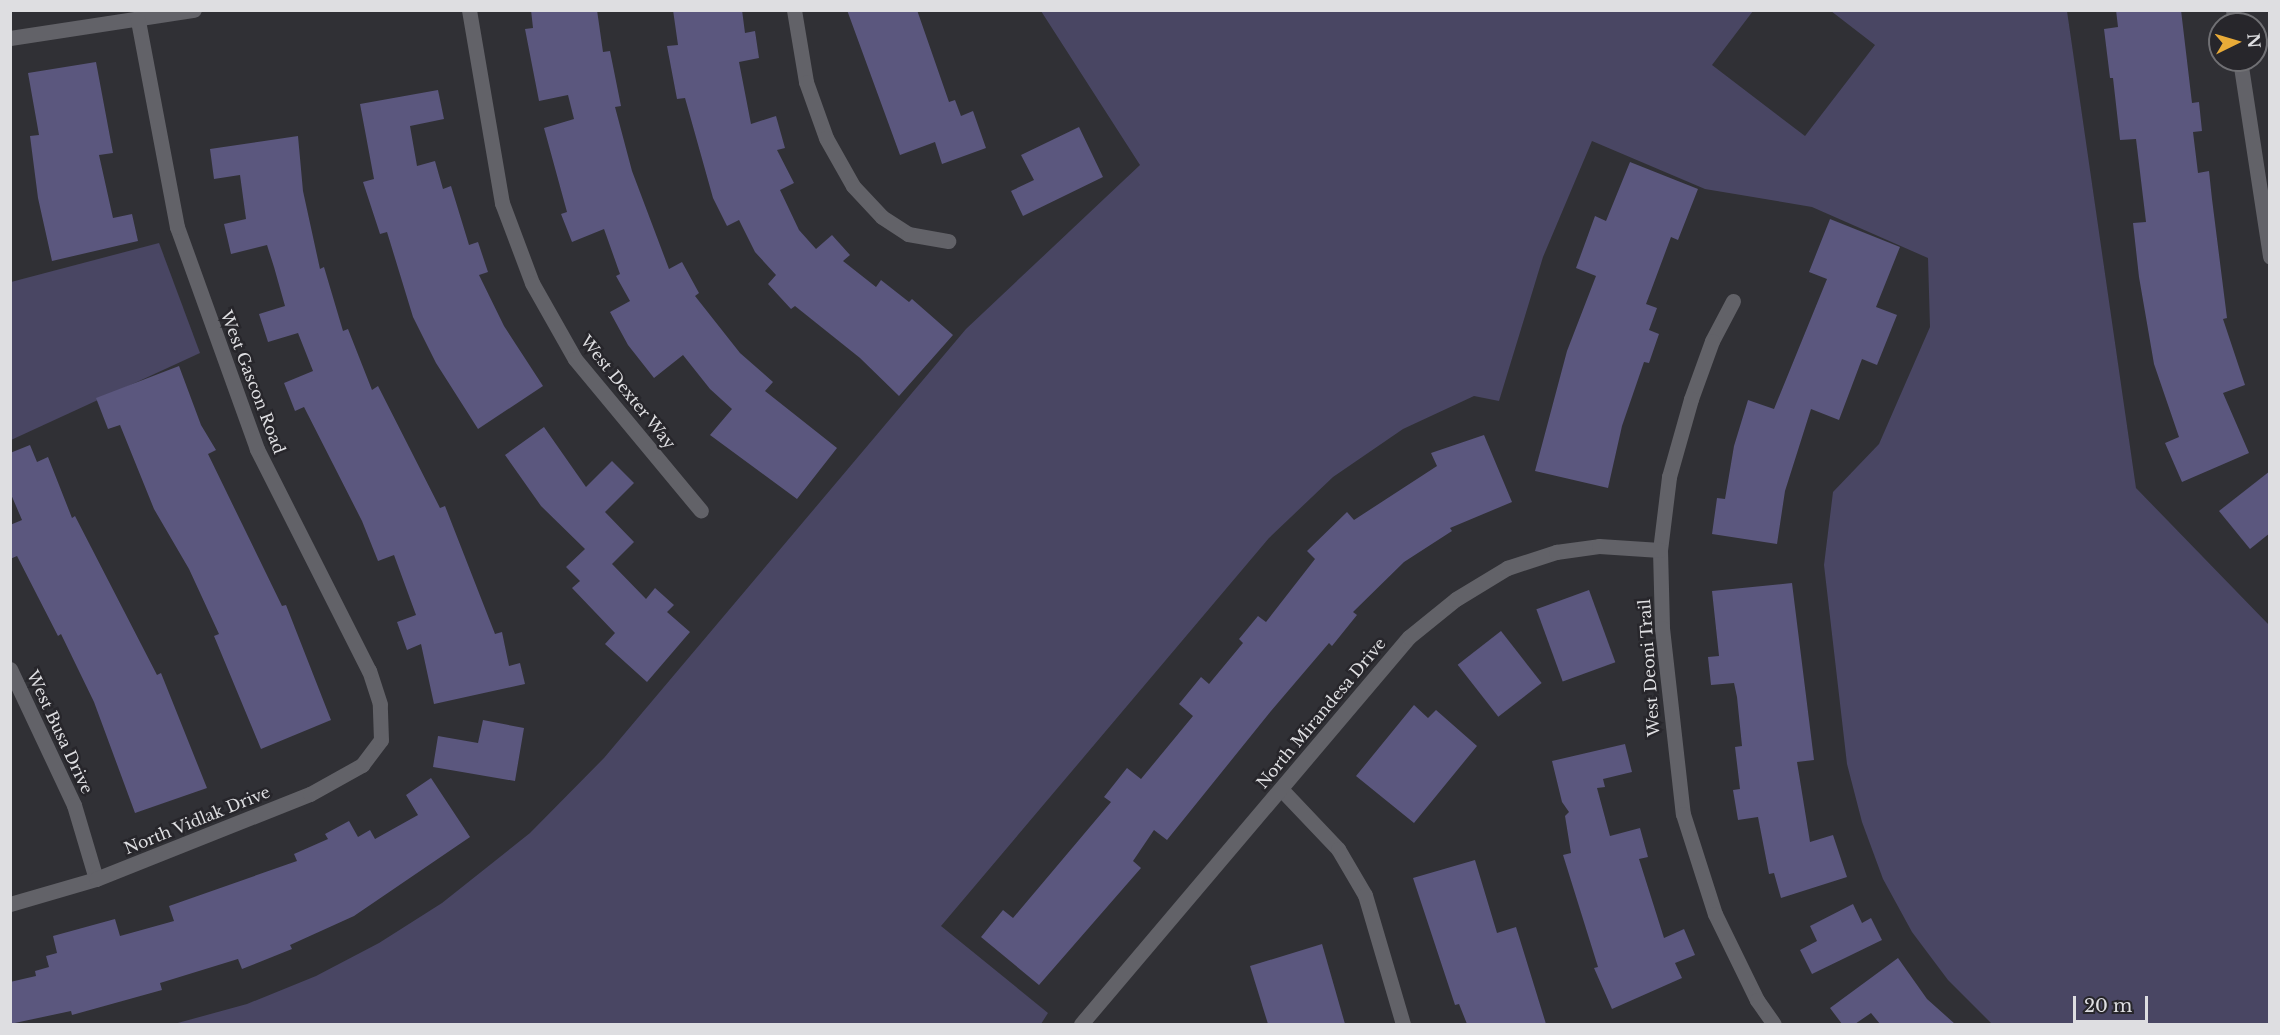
<!DOCTYPE html>
<html>
<head>
<meta charset="utf-8">
<style>
	body { margin:0 }
	#map { position:relative; width:2280px; height:1035px; overflow:hidden; background:#303035; font-family:"Libre Baskerville",serif }
	div>[style] { position:absolute }
	[style*='--x'] { left:calc(var(--x)*1px); top:calc(var(--y)*1px); width:calc(var(--w)*1px); rotate:calc(var(--a)*1deg) }
	.green>* { inset:0; background:#494663 }
	.building>* { inset:0; background:#5b577e; transform-origin:0 0 }
	.street>* { height:15px; margin:-7.5px; padding:0 7.5px; transform-origin:7.5px; border-radius:7.5px; background:#626268 }
	span { translate:-50% -50%; white-space:nowrap; text-align:center; line-height:1.15; -webkit-text-stroke:5px #27262b; paint-order:stroke }
	.street-label { font-size:16px; color:#dedee1 }
	.frame { position:absolute; inset:0; border:12px solid #dedee1; pointer-events:none }
	.north { position:absolute; left:2208px; top:12px; width:60px; height:60px; box-sizing:border-box; background:#27262b; border:2px solid #707074; border-radius:50%; rotate:85deg; font-size:16px; font-weight:700; line-height:24px; text-align:center; color:#dedee1 }
	.north::after { content:''; display:block; margin:auto; width:21px; height:27px; background:#e9ab38; clip-path:polygon(50% 0,100% 100%,50% 72%,0 100%) }
	.scale { position:absolute; left:2073px; top:996px; width:75px; height:27px; box-sizing:border-box; border:3px solid #dedee1; border-top:0; padding-left:8px; font-size:18px; line-height:21px; white-space:nowrap; color:#dedee1; -webkit-text-stroke:4px #27262b; paint-order:stroke }
</style>
</head>
<body>
<div id="map">
	<div class="green">
		<i style="clip-path:polygon(1041px 11px,1753px 11px,1712px 65px,1805px 136px,1875px 45px,1831px 11px,2067px 11px,2136px 488px,2269px 625px,2269px 1024px,1992px 1024px,1948px 980px,1912px 932px,1883px 879px,1862px 822px,1847px 764px,1824px 565px,1833px 492px,1879px 444px,1930px 327px,1928px 258px,1812px 207px,1705px 189px,1592px 141px,1543px 257px,1499px 401px,1474px 396px,1403px 429px,1333px 477px,1269px 538px,941px 926px,1048px 1013px,1041px 1024px,174px 1024px,247px 1004px,316px 976px,379px 943px,442px 903px,530px 833px,604px 758px,966px 329px,1140px 165px)"></i>
		<i style="clip-path:polygon(159px 243px,200px 353px,11px 440px,11px 282px)"></i>
	</div>
	<div class="building">
		<i style="clip-path:polygon(531px 10px,597px 10px,603px 52px,610px 51px,621px 106px,615px 107px,632px 171px,669px 269px,682px 262px,699px 293px,695px 296px,740px 353px,773px 382px,765px 391px,837px 448px,797px 499px,710px 435px,732px 409px,710px 389px,683px 355px,654px 378px,628px 345px,610px 312px,630px 301px,616px 276px,620px 274px,604px 229px,572px 242px,561px 214px,567px 212px,544px 128px,574px 119px,568px 95px,539px 101px,525px 29px,533px 28px)"></i>
		<i style="clip-path:polygon(673px 10px,742px 10px,745px 33px,755px 31px,759px 58px,739px 62px,751px 124px,776px 116px,785px 148px,777px 150px,794px 183px,780px 190px,799px 230px,816px 249px,832px 235px,850px 255px,843px 261px,876px 287px,881px 280px,909px 302px,912px 299px,953px 335px,899px 396px,860px 358px,795px 306px,791px 309px,768px 284px,776px 275px,755px 252px,739px 220px,727px 226px,713px 198px,685px 98px,677px 99px,667px 46px,678px 45px)"></i>
		<i style="clip-path:polygon(847px 10px,917px 10px,949px 102px,955px 100px,961px 116px,973px 111px,986px 148px,942px 164px,935px 142px,900px 155px)"></i>
		<i style="clip-path:polygon(2116px 10px,2181px 10px,2192px 103px,2199px 102px,2202px 131px,2193px 132px,2198px 173px,2209px 171px,2212px 199px,2227px 318px,2223px 319px,2245px 385px,2223px 393px,2249px 453px,2182px 482px,2165px 443px,2179px 437px,2154px 364px,2139px 277px,2133px 223px,2146px 222px,2136px 139px,2120px 140px,2113px 78px,2110px 78px,2104px 29px,2118px 27px)"></i>
		<i style="clip-path:polygon(96px 62px,113px 153px,99px 155px,113px 218px,132px 214px,138px 241px,52px 261px,38px 198px,30px 136px,39px 135px,28px 73px)"></i>
		<i style="clip-path:polygon(438px 90px,444px 119px,410px 126px,417px 166px,435px 161px,443px 189px,451px 186px,469px 245px,478px 242px,488px 272px,479px 275px,504px 326px,543px 386px,478px 429px,436px 363px,413px 317px,387px 232px,380px 234px,363px 182px,374px 179px,360px 104px)"></i>
		<i style="clip-path:polygon(1079px 127px,1103px 177px,1023px 216px,1011px 191px,1034px 180px,1021px 155px)"></i>
		<i style="clip-path:polygon(298px 136px,303px 191px,320px 269px,324px 267px,343px 331px,348px 329px,372px 390px,378px 386px,440px 508px,445px 506px,495px 634px,502px 632px,509px 666px,520px 663px,525px 684px,434px 704px,421px 644px,407px 650px,397px 622px,416px 615px,394px 555px,378px 561px,362px 521px,304px 407px,295px 411px,284px 383px,313px 371px,298px 333px,268px 342px,259px 314px,285px 306px,274px 267px,267px 245px,231px 254px,224px 224px,246px 219px,240px 175px,214px 179px,210px 149px)"></i>
		<i style="clip-path:polygon(1630px 162px,1698px 189px,1678px 240px,1671px 237px,1646px 304px,1657px 308px,1649px 330px,1659px 334px,1649px 363px,1644px 362px,1622px 426px,1608px 488px,1535px 471px,1567px 351px,1596px 276px,1576px 268px,1595px 216px,1606px 221px)"></i>
		<i style="clip-path:polygon(1830px 219px,1900px 247px,1876px 307px,1897px 315px,1877px 365px,1862px 359px,1839px 420px,1811px 409px,1785px 491px,1777px 544px,1712px 534px,1717px 498px,1725px 499px,1734px 446px,1748px 400px,1774px 409px,1827px 279px,1809px 272px)"></i>
		<i style="clip-path:polygon(179px 366px,201px 425px,216px 450px,208px 454px,282px 606px,286px 605px,331px 720px,261px 749px,214px 636px,219px 634px,189px 569px,154px 509px,120px 425px,108px 429px,96px 398px)"></i>
		<i style="clip-path:polygon(544px 427px,586px 487px,612px 461px,634px 483px,605px 512px,634px 542px,612px 564px,646px 599px,655px 588px,674px 605px,667px 612px,690px 632px,647px 682px,605px 644px,615px 633px,572px 588px,580px 581px,566px 567px,585px 549px,541px 506px,505px 455px)"></i>
		<i style="clip-path:polygon(1484px 435px,1512px 502px,1450px 528px,1452px 531px,1404px 562px,1353px 612px,1357px 615px,1332px 646px,1329px 643px,1271px 711px,1167px 840px,1154px 830px,1133px 861px,1141px 868px,1039px 985px,981px 937px,1003px 910px,1013px 918px,1111px 802px,1104px 797px,1127px 768px,1141px 779px,1193px 716px,1179px 704px,1201px 677px,1209px 684px,1243px 643px,1239px 639px,1258px 616px,1266px 622px,1315px 559px,1307px 551px,1347px 512px,1354px 520px,1437px 466px,1431px 453px)"></i>
		<i style="clip-path:polygon(30px 445px,37px 462px,48px 457px,72px 518px,75px 516px,157px 675px,161px 673px,207px 788px,135px 813px,94px 702px,61px 634px,58px 636px,17px 556px,10px 559px,10px 525px,22px 520px,10px 492px,10px 453px)"></i>
		<i style="clip-path:polygon(2270px 471px,2270px 533px,2250px 549px,2219px 511px)"></i>
		<i style="clip-path:polygon(1792px 583px,1814px 760px,1797px 762px,1810px 842px,1833px 835px,1847px 877px,1781px 898px,1774px 873px,1769px 874px,1758px 817px,1738px 820px,1733px 790px,1740px 789px,1735px 747px,1742px 746px,1737px 697px,1734px 683px,1711px 685px,1708px 657px,1719px 656px,1712px 591px)"></i>
		<i style="left:1589px;top:590px;width:77px;height:56px;rotate:70deg"></i>
		<i style="left:1501px;top:631px;width:66px;height:55px;rotate:52deg"></i>
		<i style="clip-path:polygon(1414px 705px,1428px 718px,1436px 710px,1477px 746px,1414px 823px,1356px 776px)"></i>
		<i style="clip-path:polygon(483px 720px,524px 728px,515px 781px,433px 767px,438px 736px,478px 743px)"></i>
		<i style="clip-path:polygon(1625px 744px,1632px 772px,1603px 779px,1605px 787px,1597px 788px,1610px 836px,1640px 828px,1648px 857px,1639px 859px,1664px 938px,1684px 929px,1695px 955px,1675px 963px,1682px 978px,1612px 1009px,1594px 968px,1598px 967px,1563px 855px,1571px 853px,1565px 816px,1569px 812px,1562px 802px,1552px 761px)"></i>
		<i style="clip-path:polygon(431px 778px,470px 837px,354px 916px,290px 945px,292px 949px,242px 969px,238px 959px,160px 983px,162px 990px,72px 1015px,71px 1011px,10px 1024px,10px 982px,36px 976px,35px 971px,49px 967px,46px 956px,57px 953px,53px 936px,115px 919px,120px 936px,174px 921px,169px 906px,297px 861px,294px 854px,328px 839px,325px 834px,349px 821px,358px 837px,370px 830px,375px 839px,418px 815px,406px 795px)"></i>
		<i style="clip-path:polygon(1475px 860px,1497px 933px,1516px 927px,1546px 1024px,1467px 1024px,1459px 1004px,1455px 1005px,1413px 878px)"></i>
		<i style="clip-path:polygon(1853px 904px,1862px 923px,1871px 918px,1882px 940px,1812px 974px,1800px 950px,1817px 941px,1810px 926px)"></i>
		<i style="clip-path:polygon(1322px 944px,1345px 1024px,1268px 1024px,1250px 966px)"></i>
		<i style="clip-path:polygon(1898px 958px,1927px 999px,1955px 1024px,1880px 1024px,1871px 1013px,1855px 1024px,1842px 1024px,1830px 1008px)"></i>
	</div>
	<div class="street">
		<i style="--x:469;--y:10;--w:196;--a:80.3"></i>
		<i style="--x:502;--y:203;--w:85;--a:69.4"></i>
		<i style="--x:532;--y:283;--w:87;--a:60.5"></i>
		<i style="--x:575;--y:359;--w:197;--a:50.3"></i>
		<i style="--x:794;--y:10;--w:73;--a:80.5"></i>
		<i style="--x:806;--y:82;--w:59;--a:70.3"></i>
		<i style="--x:826;--y:138;--w:55;--a:60.6"></i>
		<i style="--x:853;--y:186;--w:42;--a:46.9"></i>
		<i style="--x:882;--y:217;--w:31;--a:33"></i>
		<i style="--x:908;--y:234;--w:41;--a:9.9"></i>
		<i style="--x:2233;--y:10;--w:14;--a:82"></i>
		<i style="--x:10;--y:38;--w:186;--a:-8.7"></i>
		<i style="--x:2240;--y:60;--w:199;--a:81.3"></i>
		<i style="--x:1733;--y:301;--w:45;--a:117.7"></i>
		<i style="--x:1712;--y:341;--w:62;--a:109.9"></i>
		<i style="--x:1691;--y:399;--w:81;--a:105.8"></i>
		<i style="--x:1669;--y:477;--w:74;--a:97"></i>
		<i style="--x:1660;--y:550;--w:78;--a:88.5"></i>
		<i style="--x:1662;--y:628;--w:187;--a:83.6"></i>
		<i style="--x:1683;--y:814;--w:105;--a:72.3"></i>
		<i style="--x:1715;--y:914;--w:96;--a:64"></i>
		<i style="--x:1757;--y:1000;--w:29;--a:55"></i>
		<i style="--x:10;--y:669;--w:150;--a:64.8"></i>
		<i style="--x:74;--y:805;--w:77;--a:73.4"></i>
		<i style="--x:1281;--y:789;--w:83;--a:46.5"></i>
		<i style="--x:1338;--y:849;--w:53;--a:59.6"></i>
		<i style="--x:1365;--y:895;--w:134;--a:73.6"></i>
		<i style="--x:10;--y:904;--w:90;--a:-16.2"></i>
		<i style="--x:96;--y:879;--w:230;--a:-21.7"></i>
		<i style="--x:310;--y:794;--w:60;--a:-29.1"></i>
		<i style="--x:362;--y:765;--w:31;--a:-53"></i>
		<i style="--x:381;--y:740;--w:36;--a:-92"></i>
		<i style="--x:380;--y:704;--w:35;--a:-108"></i>
		<i style="--x:369;--y:671;--w:249;--a:-116.8"></i>
		<i style="--x:257;--y:449;--w:236;--a:-109.8"></i>
		<i style="--x:177;--y:227;--w:211;--a:-100.7"></i>
		<i style="--x:1081;--y:1024;--w:507;--a:-49.72"></i>
		<i style="--x:1409;--y:637;--w:60;--a:-39"></i>
		<i style="--x:1456;--y:599;--w:60;--a:-31.3"></i>
		<i style="--x:1507;--y:568;--w:52;--a:-18.1"></i>
		<i style="--x:1556;--y:552;--w:43;--a:-7.9"></i>
		<i style="--x:1599;--y:546;--w:61;--a:3.8"></i>
	</div>
	<div class="street-label">
		<span style="left:253px;top:382px;rotate:69deg">West Gascon Road</span>
		<span style="left:628px;top:392px;rotate:51deg">West Dexter Way</span>
		<span style="left:1649px;top:668px;rotate:-94deg">West Deoni Trail</span>
		<span style="left:1321px;top:713px;rotate:-50deg">North Mirandesa Drive</span>
		<span style="left:60px;top:732px;rotate:65deg">West Busa Drive</span>
		<span style="left:197px;top:820px;rotate:-22deg">North Vidlak Drive</span>
	</div>
	<div class="frame"></div>
	<div class="north">N</div>
	<div class="scale">20 m</div>
</div>
</body>
</html>
